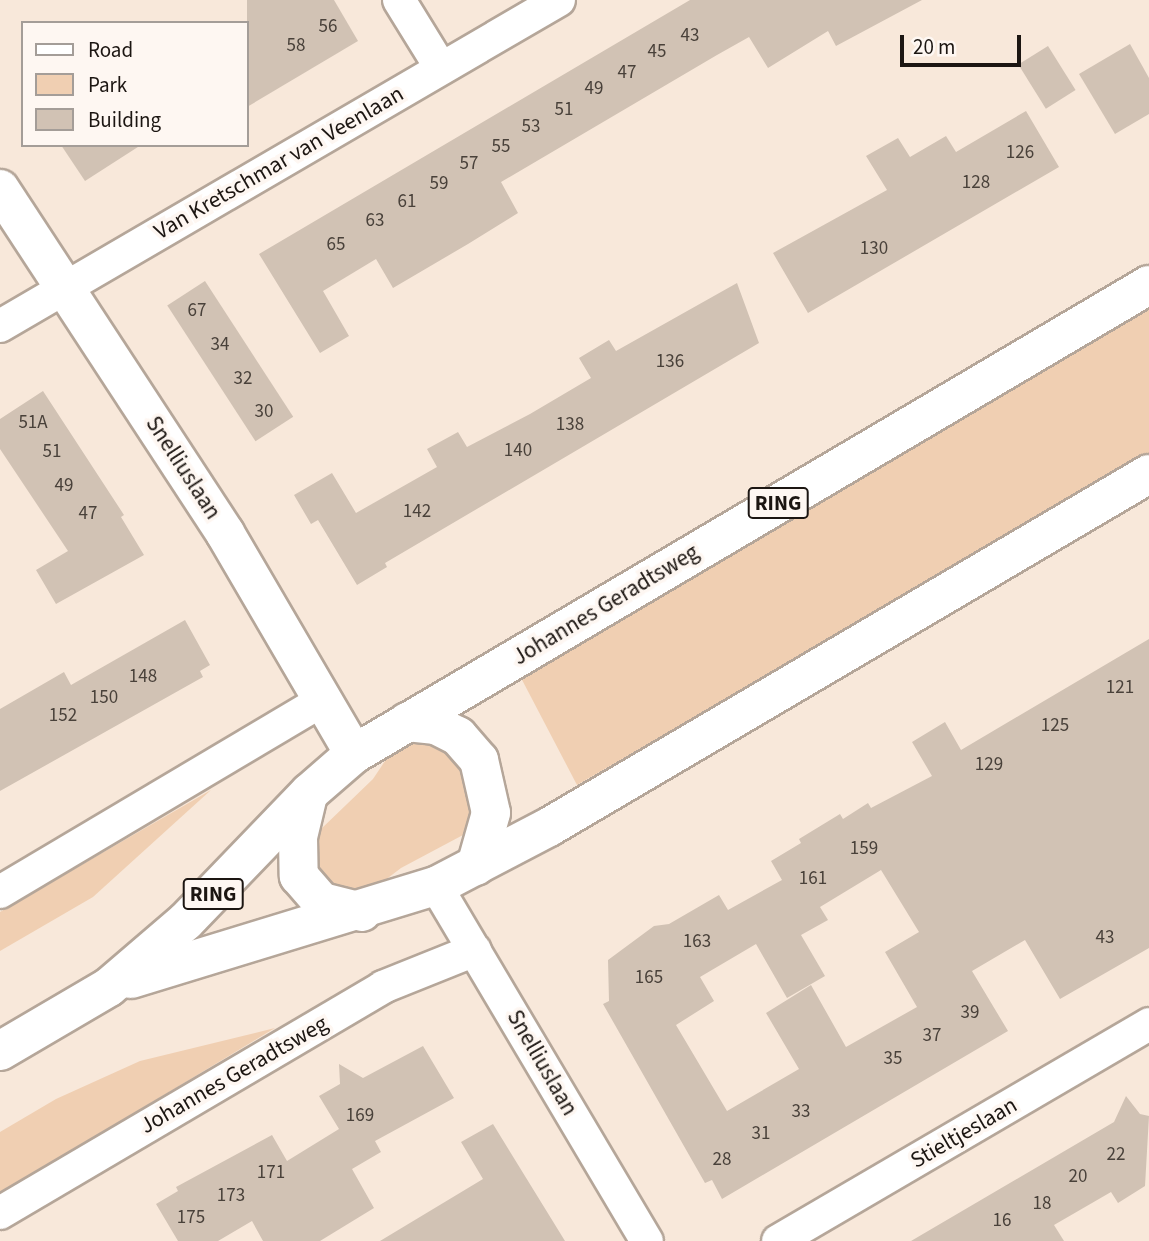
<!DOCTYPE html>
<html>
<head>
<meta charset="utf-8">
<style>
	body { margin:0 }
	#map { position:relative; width:1149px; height:1241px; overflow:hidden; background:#f8e8da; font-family:"Source Sans 3",sans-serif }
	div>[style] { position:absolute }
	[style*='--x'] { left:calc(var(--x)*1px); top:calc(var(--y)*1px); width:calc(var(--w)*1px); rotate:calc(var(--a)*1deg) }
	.green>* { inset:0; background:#f0cfb2 }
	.building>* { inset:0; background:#d1c2b4; transform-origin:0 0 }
	.roads { filter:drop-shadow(2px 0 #b5a699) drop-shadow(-2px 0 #b5a699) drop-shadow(0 2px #b5a699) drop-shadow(0 -2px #b5a699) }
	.street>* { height:32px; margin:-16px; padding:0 16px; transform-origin:16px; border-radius:16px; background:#fff }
	.secondary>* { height:38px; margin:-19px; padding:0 19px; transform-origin:19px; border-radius:19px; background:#fff }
	.primary>* { height:38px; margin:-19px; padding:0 19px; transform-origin:19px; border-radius:19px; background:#fff }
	span { translate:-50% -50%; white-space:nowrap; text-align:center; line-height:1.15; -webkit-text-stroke:7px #fef7f2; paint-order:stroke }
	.number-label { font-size:19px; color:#49413a }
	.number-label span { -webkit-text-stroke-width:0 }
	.shield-label span { padding:2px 5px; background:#fef7f2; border:2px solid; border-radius:5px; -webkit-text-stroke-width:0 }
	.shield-label { font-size:21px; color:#1c1612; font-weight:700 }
	.street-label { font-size:23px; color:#1c1612 }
	.legend { position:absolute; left:21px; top:21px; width:228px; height:126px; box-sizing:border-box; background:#fef7f2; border:2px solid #a49d98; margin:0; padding:9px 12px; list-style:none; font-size:21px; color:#1c1612 }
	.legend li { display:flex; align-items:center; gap:14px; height:35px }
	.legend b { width:35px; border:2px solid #a49d98 }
	.scale { position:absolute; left:900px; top:35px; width:121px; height:32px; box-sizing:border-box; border:4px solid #1c1612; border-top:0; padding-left:9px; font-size:21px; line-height:24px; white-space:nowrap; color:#1c1612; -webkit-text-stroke:5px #fef7f2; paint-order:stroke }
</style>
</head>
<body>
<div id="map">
	<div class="green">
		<i style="clip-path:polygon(1149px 306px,1149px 454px,577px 785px,520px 676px)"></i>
		<i style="clip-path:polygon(432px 738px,466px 769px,476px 811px,463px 835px,401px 868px,363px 897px,327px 883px,316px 865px,314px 843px,320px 830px,373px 779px,393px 749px,406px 740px)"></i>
		<i style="clip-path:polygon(211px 790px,93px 897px,0 951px,0 912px)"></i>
		<i style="clip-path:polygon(275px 1028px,0 1194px,0 1132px,56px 1099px,140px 1061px)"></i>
	</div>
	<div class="building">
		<i style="clip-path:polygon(247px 0,334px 0,358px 41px,247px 107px)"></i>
		<i style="clip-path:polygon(690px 0,922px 0,836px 46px,828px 31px,768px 68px,749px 37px,717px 55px,501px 182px,518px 213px,468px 244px,393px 288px,376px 259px,323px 291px,349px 336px,320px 353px,259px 254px)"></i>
		<i style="clip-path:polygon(1130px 44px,1149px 78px,1149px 114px,1115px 134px,1079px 74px)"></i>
		<i style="left:1048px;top:46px;width:52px;height:35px;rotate:58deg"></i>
		<i style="clip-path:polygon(1026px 111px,1059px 167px,808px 313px,773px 253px,887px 190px,866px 156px,898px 138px,910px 157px,946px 136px,956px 152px)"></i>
		<i style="clip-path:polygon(61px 145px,141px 145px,85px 181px)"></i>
		<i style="left:205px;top:281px;width:162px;height:45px;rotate:57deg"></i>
		<i style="clip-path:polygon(737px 283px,759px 343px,385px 563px,387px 567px,357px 585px,318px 520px,311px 524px,294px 495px,332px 473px,356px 513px,437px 467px,427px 449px,458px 432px,467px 447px,530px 414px,591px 378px,579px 358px,609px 340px,616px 351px)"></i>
		<i style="clip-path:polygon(43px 391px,124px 515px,121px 517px,144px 555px,56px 604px,36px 570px,68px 551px,0 449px,0 419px)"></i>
		<i style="clip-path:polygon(185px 620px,210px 665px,200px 671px,203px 677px,0 791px,0 709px,64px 672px,71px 685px)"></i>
		<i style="clip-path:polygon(evenodd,1149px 639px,1149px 948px,1060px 999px,1025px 940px,972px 971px,1008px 1031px,722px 1199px,712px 1180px,705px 1183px,603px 1004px,609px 1001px,608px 960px,654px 926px,669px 924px,719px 895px,728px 910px,782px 880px,771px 861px,801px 843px,799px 839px,840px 814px,843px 819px,868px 803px,871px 808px,932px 776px,912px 742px,945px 722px,961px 750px,1149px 639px,881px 870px,919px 932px,885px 952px,917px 1007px,846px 1047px,811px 985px,766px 1013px,799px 1069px,727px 1111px,676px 1025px,714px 1001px,700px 977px,756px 944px,787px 998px,825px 976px,801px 935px,828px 920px,820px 907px,881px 870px)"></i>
		<i style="clip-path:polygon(423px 1046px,454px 1098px,375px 1141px,381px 1152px,352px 1169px,374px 1208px,320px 1241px,263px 1241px,252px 1221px,218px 1241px,178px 1241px,156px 1204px,178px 1191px,176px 1187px,272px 1135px,287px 1161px,339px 1129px,319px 1096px,340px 1084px,339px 1064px,363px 1078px)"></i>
		<i style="clip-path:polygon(1126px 1096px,1140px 1114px,1149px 1116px,1145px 1186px,1118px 1203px,1111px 1192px,1054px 1225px,1064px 1241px,911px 1241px,1114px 1122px)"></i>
		<i style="clip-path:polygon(493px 1124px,565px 1241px,380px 1241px,483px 1179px,461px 1142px)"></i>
	</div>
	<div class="roads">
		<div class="street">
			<i style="--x:399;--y:0;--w:80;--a:58.3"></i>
			<i style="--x:0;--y:326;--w:647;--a:-30.25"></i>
			<i style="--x:436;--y:886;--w:413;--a:59.3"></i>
			<i style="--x:0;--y:892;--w:377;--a:-30.7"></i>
			<i style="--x:0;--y:1213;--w:445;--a:-30.5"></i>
			<i style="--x:383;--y:987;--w:99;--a:-21.9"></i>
			<i style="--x:778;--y:1241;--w:430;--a:-30.3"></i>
		</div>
		<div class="secondary">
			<i style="--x:0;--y:189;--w:411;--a:56.8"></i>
			<i style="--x:225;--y:533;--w:256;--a:59.7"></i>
		</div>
		<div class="primary">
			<i style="--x:407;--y:722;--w:29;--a:6"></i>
			<i style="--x:436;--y:725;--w:25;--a:27"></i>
			<i style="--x:458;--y:736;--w:32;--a:49"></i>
			<i style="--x:479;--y:760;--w:54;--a:77.2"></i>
			<i style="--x:491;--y:813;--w:55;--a:105.8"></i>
			<i style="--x:308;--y:795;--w:43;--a:103.4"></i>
			<i style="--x:298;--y:837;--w:39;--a:89"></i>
			<i style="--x:299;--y:876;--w:35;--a:49"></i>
			<i style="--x:322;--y:902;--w:41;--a:14"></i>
			<i style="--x:131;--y:979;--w:319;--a:-17"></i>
			<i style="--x:436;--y:886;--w:127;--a:-27.6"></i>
			<i style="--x:549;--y:827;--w:696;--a:-30.47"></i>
			<i style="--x:0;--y:1051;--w:126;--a:-30.4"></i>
			<i style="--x:109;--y:987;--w:101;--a:-40.6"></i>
			<i style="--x:186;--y:921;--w:178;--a:-46.1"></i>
			<i style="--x:309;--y:793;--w:60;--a:-40.9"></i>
			<i style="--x:354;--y:754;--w:923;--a:-30.54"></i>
		</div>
	</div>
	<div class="number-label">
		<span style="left:328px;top:27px">56</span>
		<span style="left:690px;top:36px">43</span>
		<span style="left:296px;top:46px">58</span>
		<span style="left:657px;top:52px">45</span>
		<span style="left:627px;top:73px">47</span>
		<span style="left:594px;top:89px">49</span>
		<span style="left:564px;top:110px">51</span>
		<span style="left:531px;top:127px">53</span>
		<span style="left:501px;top:147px">55</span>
		<span style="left:1020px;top:153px">126</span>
		<span style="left:469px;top:164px">57</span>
		<span style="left:976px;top:183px">128</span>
		<span style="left:439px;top:184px">59</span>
		<span style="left:407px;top:202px">61</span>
		<span style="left:375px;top:221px">63</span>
		<span style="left:336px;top:245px">65</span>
		<span style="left:874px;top:249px">130</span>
		<span style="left:197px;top:311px">67</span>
		<span style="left:220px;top:345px">34</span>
		<span style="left:670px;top:362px">136</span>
		<span style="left:243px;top:379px">32</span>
		<span style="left:264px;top:412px">30</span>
		<span style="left:33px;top:423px">51A</span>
		<span style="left:570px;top:425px">138</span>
		<span style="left:518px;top:451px">140</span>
		<span style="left:52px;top:452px">51</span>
		<span style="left:64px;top:486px">49</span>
		<span style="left:417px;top:512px">142</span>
		<span style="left:88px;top:514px">47</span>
		<span style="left:143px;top:677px">148</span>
		<span style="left:1120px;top:688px">121</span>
		<span style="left:104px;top:698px">150</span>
		<span style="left:63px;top:716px">152</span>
		<span style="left:1055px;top:726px">125</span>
		<span style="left:989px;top:765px">129</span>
		<span style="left:864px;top:849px">159</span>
		<span style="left:813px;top:879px">161</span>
		<span style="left:1105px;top:938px">43</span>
		<span style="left:697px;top:942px">163</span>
		<span style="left:649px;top:978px">165</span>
		<span style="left:970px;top:1013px">39</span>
		<span style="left:932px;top:1036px">37</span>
		<span style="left:893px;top:1059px">35</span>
		<span style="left:801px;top:1112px">33</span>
		<span style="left:360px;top:1116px">169</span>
		<span style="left:761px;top:1134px">31</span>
		<span style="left:1116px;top:1155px">22</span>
		<span style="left:722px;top:1160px">28</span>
		<span style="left:271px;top:1173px">171</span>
		<span style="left:1078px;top:1177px">20</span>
		<span style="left:231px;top:1196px">173</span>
		<span style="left:1042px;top:1204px">18</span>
		<span style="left:191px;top:1218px">175</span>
		<span style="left:1002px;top:1221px">16</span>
	</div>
	<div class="shield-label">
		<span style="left:778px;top:503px">RING</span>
		<span style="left:213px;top:894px">RING</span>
	</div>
	<div class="street-label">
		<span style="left:279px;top:163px;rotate:-30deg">Van Kretschmar van Veenlaan</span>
		<span style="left:183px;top:468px;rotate:57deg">Snelliuslaan</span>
		<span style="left:606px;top:605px;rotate:-31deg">Johannes Geradtsweg</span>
		<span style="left:542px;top:1063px;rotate:60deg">Snelliuslaan</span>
		<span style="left:234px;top:1075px;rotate:-30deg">Johannes Geradtsweg</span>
		<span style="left:964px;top:1133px;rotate:-30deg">Stieltjeslaan</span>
	</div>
	<ul class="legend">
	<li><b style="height:9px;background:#fff"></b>Road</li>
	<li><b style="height:19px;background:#f0cfb2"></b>Park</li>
	<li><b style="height:19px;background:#d1c2b4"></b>Building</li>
	</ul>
	<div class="scale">20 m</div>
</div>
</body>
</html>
